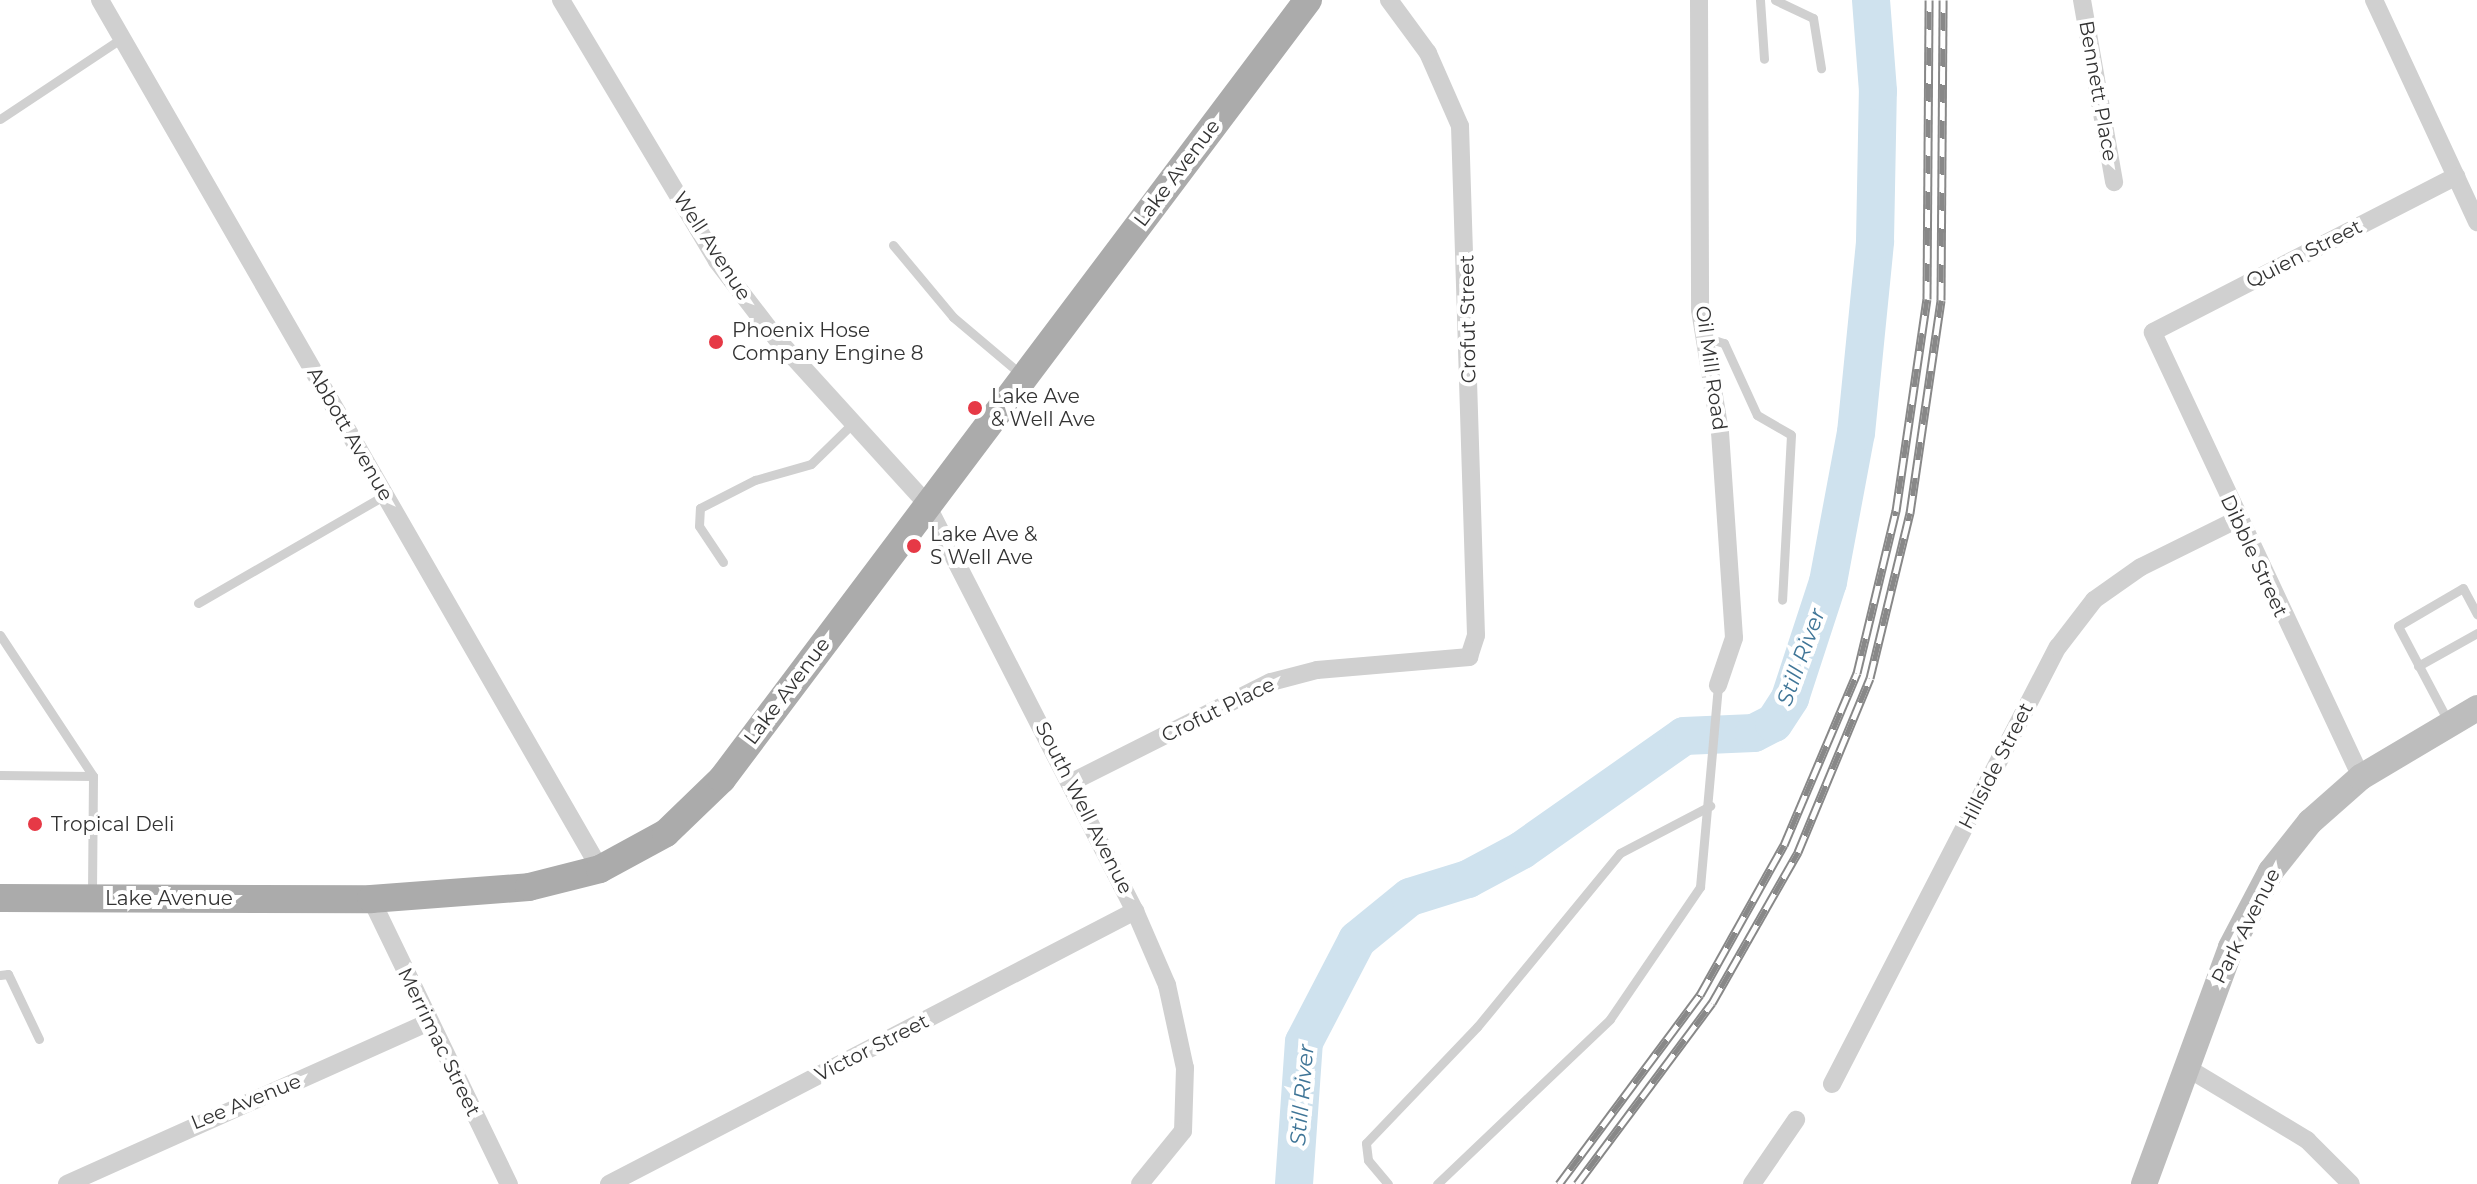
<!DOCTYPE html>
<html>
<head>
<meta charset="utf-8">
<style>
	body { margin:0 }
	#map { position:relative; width:2477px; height:1184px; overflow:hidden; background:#fff; font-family:Montserrat,sans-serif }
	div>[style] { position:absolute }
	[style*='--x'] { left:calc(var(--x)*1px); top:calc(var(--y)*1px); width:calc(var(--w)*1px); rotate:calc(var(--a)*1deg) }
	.river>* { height:38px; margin:-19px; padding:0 19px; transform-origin:19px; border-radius:19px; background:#cfe2ee }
	.service>* { height:9px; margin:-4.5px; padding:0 4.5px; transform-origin:4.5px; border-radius:4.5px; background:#d0d0d0 }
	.minor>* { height:18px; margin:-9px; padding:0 9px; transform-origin:9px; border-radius:9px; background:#d0d0d0 }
	.secondary>* { height:26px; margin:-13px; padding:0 13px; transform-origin:13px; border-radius:13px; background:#bdbdbd }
	.primary>* { height:28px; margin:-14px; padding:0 14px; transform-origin:14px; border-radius:14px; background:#ababab }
	.rail>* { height:9px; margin-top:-4.5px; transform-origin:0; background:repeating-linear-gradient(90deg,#fff 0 18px,#888 0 36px); box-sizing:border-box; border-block:2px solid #888 }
	.dots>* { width:22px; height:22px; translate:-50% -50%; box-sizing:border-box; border:4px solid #fff; border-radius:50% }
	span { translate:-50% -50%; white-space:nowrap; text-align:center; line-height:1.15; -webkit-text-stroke:8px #fff; paint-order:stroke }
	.street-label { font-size:20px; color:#333 }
	.poi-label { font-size:20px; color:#333 }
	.left { translate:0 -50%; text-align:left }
	.water-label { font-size:22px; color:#3f7597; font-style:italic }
</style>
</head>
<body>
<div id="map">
	<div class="river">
		<i style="--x:1294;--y:1184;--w:142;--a:-86"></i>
		<i style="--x:1304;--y:1042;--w:115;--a:-62.5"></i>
		<i style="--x:1357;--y:940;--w:68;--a:-39.1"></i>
		<i style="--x:1410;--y:897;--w:61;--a:-17.2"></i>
		<i style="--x:1468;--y:879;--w:61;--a:-28.2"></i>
		<i style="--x:1522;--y:850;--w:198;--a:-35.1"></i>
		<i style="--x:1684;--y:736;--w:70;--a:-2.5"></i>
		<i style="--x:1754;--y:733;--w:22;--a:-27"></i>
		<i style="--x:1774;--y:723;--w:30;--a:-57"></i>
		<i style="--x:1790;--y:698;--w:122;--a:-71.9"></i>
		<i style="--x:1828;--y:582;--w:152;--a:-79.4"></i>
		<i style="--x:1856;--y:433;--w:193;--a:-84.3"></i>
		<i style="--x:1875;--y:241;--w:150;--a:-88.9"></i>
		<i style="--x:1878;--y:91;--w:91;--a:-94.4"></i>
	</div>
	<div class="service">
		<i style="--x:1760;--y:0;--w:59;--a:86.1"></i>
		<i style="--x:1775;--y:0;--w:42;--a:25.3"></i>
		<i style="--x:1813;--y:18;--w:51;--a:80.9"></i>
		<i style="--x:0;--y:119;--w:146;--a:-33.6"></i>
		<i style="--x:893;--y:245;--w:94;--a:50.2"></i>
		<i style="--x:953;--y:317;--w:92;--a:40.1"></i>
		<i style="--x:1705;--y:337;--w:20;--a:18"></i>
		<i style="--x:1724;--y:343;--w:79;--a:65.4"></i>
		<i style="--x:1757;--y:415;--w:39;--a:30"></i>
		<i style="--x:1791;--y:435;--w:165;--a:93.1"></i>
		<i style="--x:723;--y:562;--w:43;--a:-123.7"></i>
		<i style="--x:699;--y:526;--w:18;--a:-87"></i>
		<i style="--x:700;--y:508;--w:62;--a:-27"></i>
		<i style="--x:755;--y:480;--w:58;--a:-15.9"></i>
		<i style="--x:811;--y:464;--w:59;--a:-44.3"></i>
		<i style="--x:198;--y:603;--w:216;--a:-30"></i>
		<i style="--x:0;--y:635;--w:169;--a:56.6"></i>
		<i style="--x:93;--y:776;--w:118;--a:90.5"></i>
		<i style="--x:2418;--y:666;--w:68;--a:-29.2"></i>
		<i style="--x:2448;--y:721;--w:107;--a:-117.8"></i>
		<i style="--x:2398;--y:626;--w:75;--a:-30.3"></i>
		<i style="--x:2463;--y:588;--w:30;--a:62"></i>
		<i style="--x:0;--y:775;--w:93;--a:0.6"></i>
		<i style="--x:0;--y:975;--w:8;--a:-7"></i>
		<i style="--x:8;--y:974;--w:72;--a:64.5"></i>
		<i style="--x:1388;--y:1184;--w:31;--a:-130"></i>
		<i style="--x:1368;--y:1160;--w:17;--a:-97"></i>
		<i style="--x:1366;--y:1143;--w:161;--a:-46.3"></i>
		<i style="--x:1477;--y:1027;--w:225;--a:-50.6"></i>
		<i style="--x:1620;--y:853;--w:102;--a:-27.6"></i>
		<i style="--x:1437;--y:1184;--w:239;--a:-43.6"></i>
		<i style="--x:1610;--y:1019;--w:160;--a:-55.7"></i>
		<i style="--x:1700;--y:887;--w:203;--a:-84.9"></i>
	</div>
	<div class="minor">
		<i style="--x:100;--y:0;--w:1003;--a:60.08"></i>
		<i style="--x:561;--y:0;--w:304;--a:59.1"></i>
		<i style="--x:717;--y:261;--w:97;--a:52.5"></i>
		<i style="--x:776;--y:338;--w:223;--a:47.7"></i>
		<i style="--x:926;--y:503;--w:458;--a:62.9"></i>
		<i style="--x:1135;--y:911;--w:81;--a:66.6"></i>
		<i style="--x:1167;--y:985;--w:85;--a:77.8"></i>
		<i style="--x:1185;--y:1068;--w:63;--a:91.8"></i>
		<i style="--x:1183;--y:1131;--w:68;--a:129.1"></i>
		<i style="--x:1699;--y:0;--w:310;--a:89.8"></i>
		<i style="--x:1700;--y:310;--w:124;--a:80.7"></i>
		<i style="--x:1720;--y:432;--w:206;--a:86.1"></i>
		<i style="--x:1734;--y:638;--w:50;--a:108.8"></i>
		<i style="--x:2082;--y:0;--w:185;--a:80"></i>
		<i style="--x:2374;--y:0;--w:245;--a:65.1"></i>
		<i style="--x:2361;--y:777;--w:491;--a:-115.1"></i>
		<i style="--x:2153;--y:332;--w:341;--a:-27.2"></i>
		<i style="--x:1070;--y:783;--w:225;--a:-26.7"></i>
		<i style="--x:1271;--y:682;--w:48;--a:-14.6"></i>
		<i style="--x:1317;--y:670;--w:153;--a:-4.9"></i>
		<i style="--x:1469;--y:657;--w:23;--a:-72"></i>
		<i style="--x:1476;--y:635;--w:509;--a:-91.8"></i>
		<i style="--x:1460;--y:126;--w:80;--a:-113.7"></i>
		<i style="--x:1428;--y:53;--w:66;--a:-126.3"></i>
		<i style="--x:371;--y:899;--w:317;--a:64.2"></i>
		<i style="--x:2184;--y:1066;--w:144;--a:31"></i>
		<i style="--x:2307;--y:1140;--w:62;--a:45"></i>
		<i style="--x:1832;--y:1084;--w:492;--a:-62.7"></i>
		<i style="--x:2058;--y:647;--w:59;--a:-52.5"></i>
		<i style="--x:2094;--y:600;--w:57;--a:-35.1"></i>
		<i style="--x:2141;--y:567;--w:106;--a:-26.3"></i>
		<i style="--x:67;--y:1184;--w:394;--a:-24.1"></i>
		<i style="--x:609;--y:1184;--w:593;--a:-27.43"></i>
		<i style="--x:1752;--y:1184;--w:78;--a:-55.5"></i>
	</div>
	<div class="secondary">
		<i style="--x:2144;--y:1184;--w:252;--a:-69.8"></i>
		<i style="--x:2231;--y:947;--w:86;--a:-62.2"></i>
		<i style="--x:2271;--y:871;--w:63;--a:-51.5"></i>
		<i style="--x:2310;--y:822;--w:68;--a:-41.4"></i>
		<i style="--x:2361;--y:777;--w:135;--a:-30.7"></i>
	</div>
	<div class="primary">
		<i style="--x:0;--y:898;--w:371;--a:0.2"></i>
		<i style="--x:371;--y:899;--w:158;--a:-4.3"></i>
		<i style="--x:529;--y:887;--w:73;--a:-14.2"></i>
		<i style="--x:600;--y:869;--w:75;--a:-28.6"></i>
		<i style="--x:666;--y:833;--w:78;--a:-44"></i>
		<i style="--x:722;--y:779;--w:975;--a:-53.05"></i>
	</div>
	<div class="rail">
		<i style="--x:1559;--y:1184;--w:236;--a:-53.3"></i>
		<i style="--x:1700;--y:995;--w:172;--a:-60.8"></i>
		<i style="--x:1784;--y:845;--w:187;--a:-67"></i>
		<i style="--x:1857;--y:673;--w:167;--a:-76.5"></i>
		<i style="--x:1896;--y:511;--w:214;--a:-81.7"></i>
		<i style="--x:1927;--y:299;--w:299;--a:-89.6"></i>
		<i style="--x:1577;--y:1184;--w:226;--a:-53.3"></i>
		<i style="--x:1712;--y:1003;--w:174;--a:-60.3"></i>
		<i style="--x:1798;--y:852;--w:188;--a:-67.5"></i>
		<i style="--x:1870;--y:678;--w:170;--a:-76.4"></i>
		<i style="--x:1910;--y:513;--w:215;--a:-81.7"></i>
		<i style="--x:1941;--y:300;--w:300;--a:-89.6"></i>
	</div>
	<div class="dots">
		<i style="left:716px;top:342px;background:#e63946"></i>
		<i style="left:975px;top:408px;background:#e63946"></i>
		<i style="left:914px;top:546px;background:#e63946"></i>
		<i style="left:35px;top:824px;background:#e63946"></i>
	</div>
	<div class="street-label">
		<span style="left:2098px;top:91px;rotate:80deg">Bennett Place</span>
		<span style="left:1177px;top:173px;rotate:-53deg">Lake Avenue</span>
		<span style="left:712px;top:246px;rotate:57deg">Well Avenue</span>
		<span style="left:2304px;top:254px;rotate:-27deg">Quien Street</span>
		<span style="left:1468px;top:319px;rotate:-91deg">Crofut Street</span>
		<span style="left:1711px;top:368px;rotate:82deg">Oil Mill Road</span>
		<span style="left:350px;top:434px;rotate:60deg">Abbott Avenue</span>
		<span style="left:2254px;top:556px;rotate:65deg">Dibble Street</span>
		<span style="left:787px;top:691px;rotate:-53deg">Lake Avenue</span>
		<span style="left:1218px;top:710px;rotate:-26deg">Crofut Place</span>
		<span style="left:1996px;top:766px;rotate:-63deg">Hillside Street</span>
		<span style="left:1084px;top:808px;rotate:63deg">South Well Avenue</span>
		<span style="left:169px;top:898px">Lake Avenue</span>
		<span style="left:2246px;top:926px;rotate:-63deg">Park Avenue</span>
		<span style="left:439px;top:1042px;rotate:64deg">Merrimac Street</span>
		<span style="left:872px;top:1048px;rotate:-27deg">Victor Street</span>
		<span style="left:246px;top:1102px;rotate:-22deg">Lee Avenue</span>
	</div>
	<div class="poi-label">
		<span class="left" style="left:732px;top:342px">Phoenix Hose<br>Company Engine 8</span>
		<span class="left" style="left:991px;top:408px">Lake Ave<br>&amp; Well Ave</span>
		<span class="left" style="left:930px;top:546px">Lake Ave &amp;<br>S Well Ave</span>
		<span class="left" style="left:51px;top:824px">Tropical Deli</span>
	</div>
	<div class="water-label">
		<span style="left:1801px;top:657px;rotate:-70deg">Still River</span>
		<span style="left:1302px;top:1095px;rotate:-85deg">Still River</span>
	</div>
</div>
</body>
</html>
